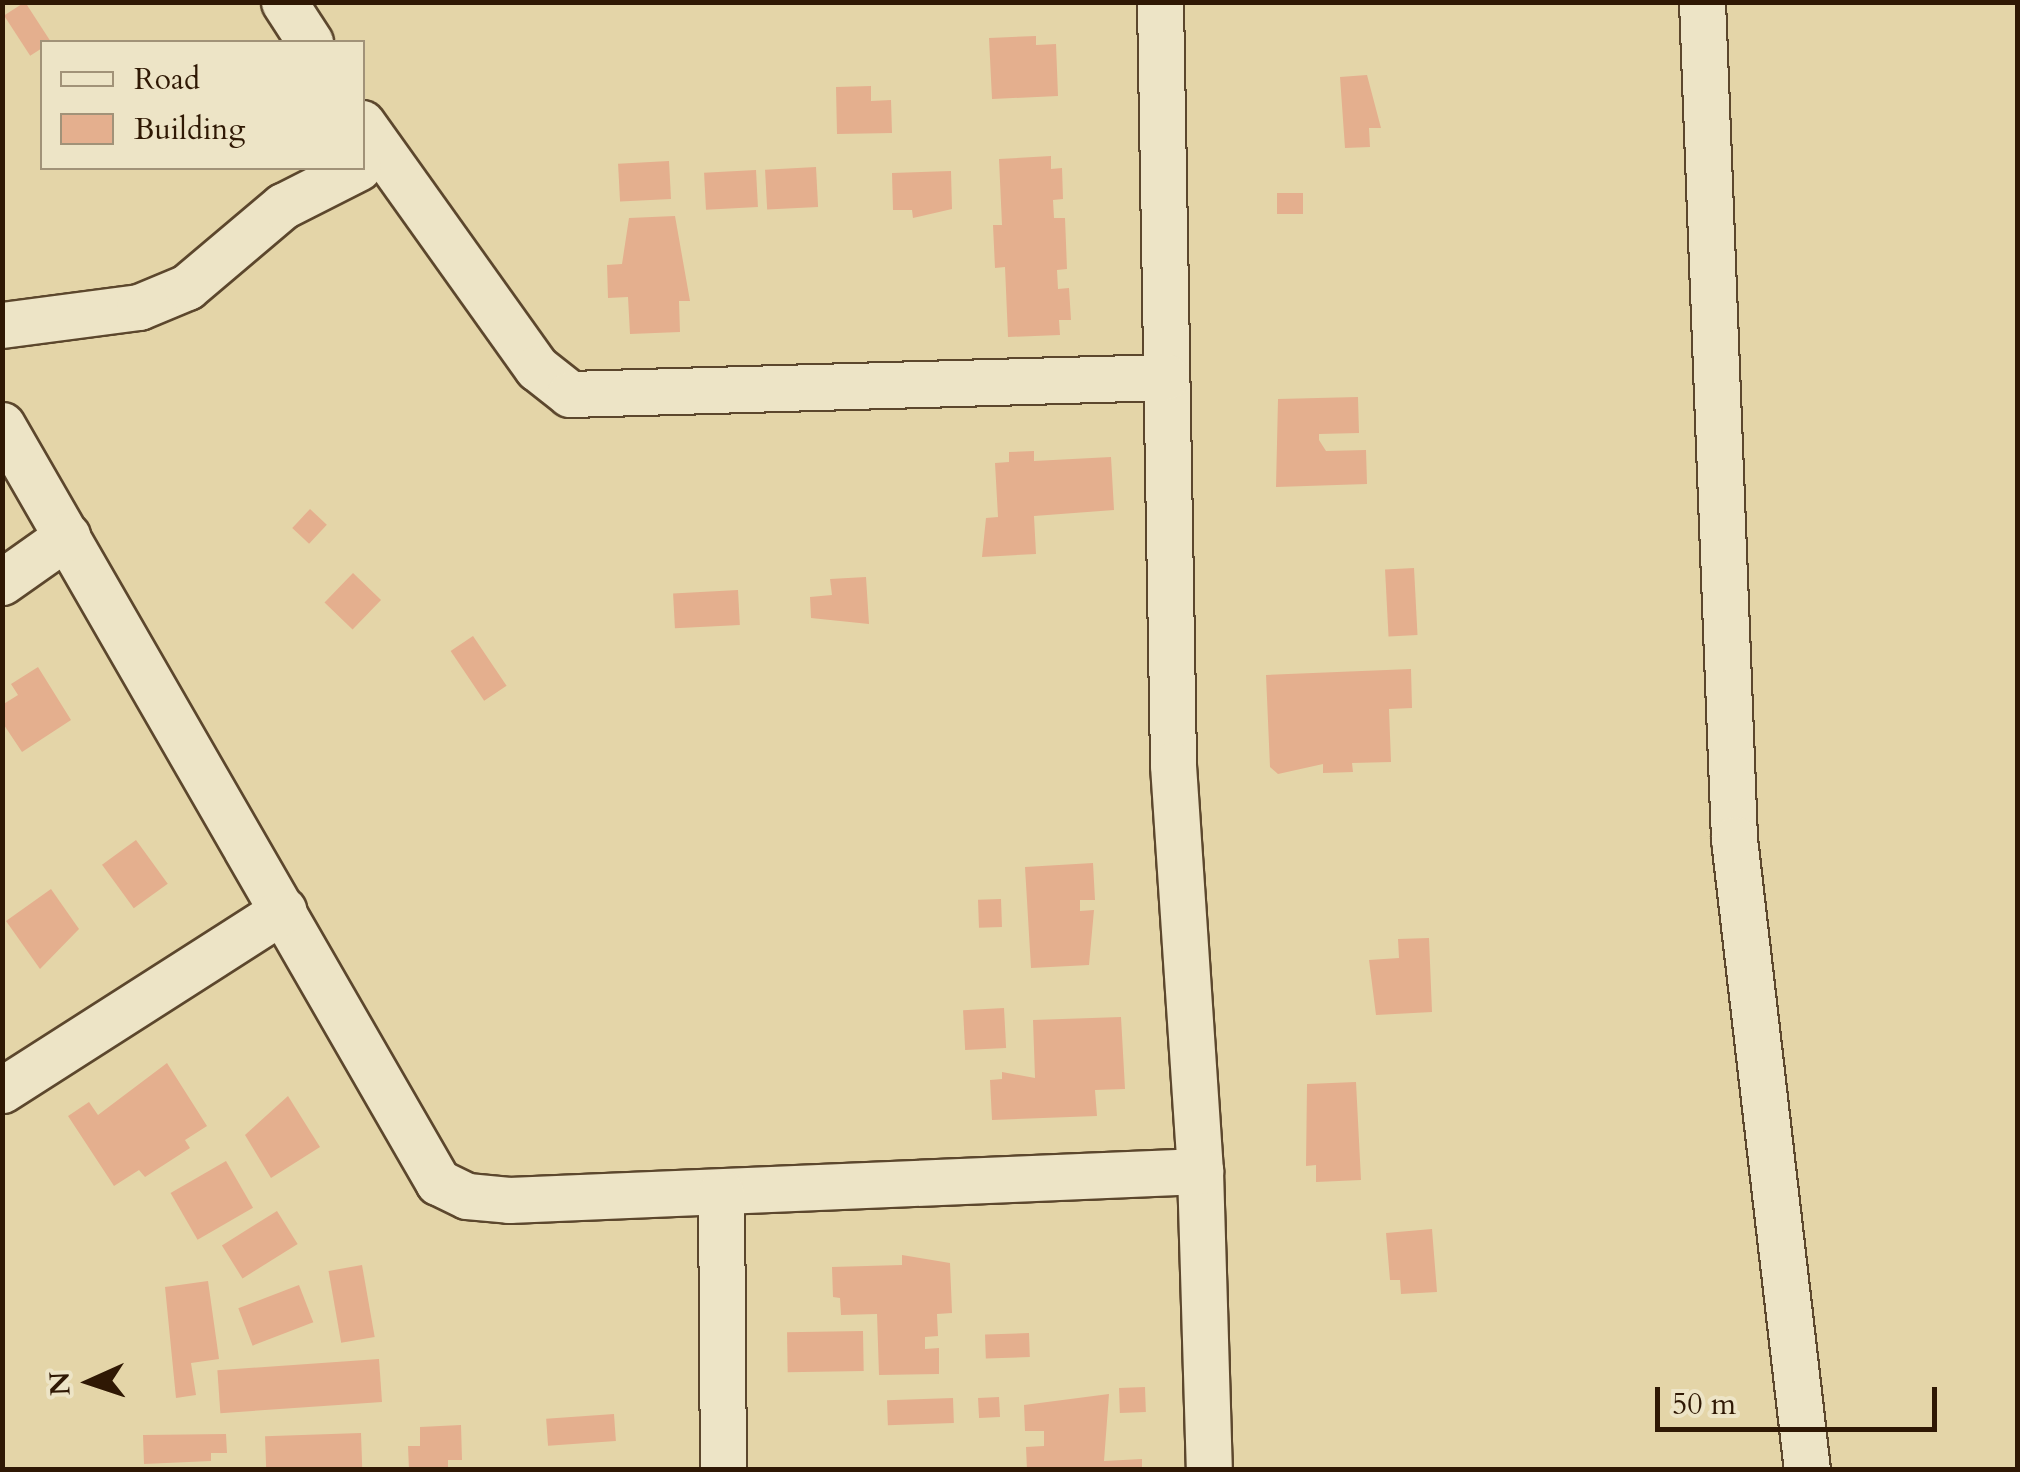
<!DOCTYPE html>
<html>
<head>
<meta charset="utf-8">
<style>
	body { margin:0 }
	#map { position:relative; width:2020px; height:1472px; overflow:hidden; background:#e4d5a8; font-family:Cardo,serif }
	div>[style] { position:absolute }
	[style*='--x'] { left:calc(var(--x)*1px); top:calc(var(--y)*1px); width:calc(var(--w)*1px); rotate:calc(var(--a)*1deg) }
	.building>* { inset:0; background:#e4af8e; transform-origin:0 0 }
	.roads { filter:drop-shadow(2px 0 #5c472d) drop-shadow(-2px 0 #5c472d) drop-shadow(0 2px #5c472d) drop-shadow(0 -2px #5c472d) }
	.minor>* { height:45px; margin:-22.5px; padding:0 22.5px; transform-origin:22.5px; border-radius:22.5px; background:#ede4c6 }
	span { translate:-50% -50%; white-space:nowrap; text-align:center; line-height:1.15; -webkit-text-stroke:10px #ede4c6; paint-order:stroke }
	.frame { position:absolute; inset:0; border:5px solid #2f1804; pointer-events:none }
	.legend { position:absolute; left:40px; top:40px; width:325px; height:130px; box-sizing:border-box; background:#ede4c6; border:2px solid #a19278; margin:0; padding:12px 18px; list-style:none; font-size:30px; color:#2f1804 }
	.legend li { display:flex; align-items:center; gap:20px; height:50px }
	.legend b { width:50px; border:2px solid #a19278 }
	.north { position:absolute; left:40px; top:1332px; width:100px; height:100px; -webkit-text-stroke:8px #ede4c6; paint-order:stroke; rotate:267deg; font-size:28px; font-weight:700; line-height:40px; text-align:center; color:#2f1804 }
	.north::after { content:''; display:block; margin:auto; width:35px; height:45px; background:#2f1804; clip-path:polygon(50% 0,100% 100%,50% 72%,0 100%) }
	.scale { position:absolute; left:1655px; top:1387px; width:282px; height:45px; box-sizing:border-box; border:5px solid #2f1804; border-top:0; padding-left:12px; font-size:30px; line-height:35px; white-space:nowrap; color:#2f1804; -webkit-text-stroke:8px #ede4c6; paint-order:stroke }
</style>
</head>
<body>
<div id="map">
	<div class="building">
		<i style="left:25px;top:2px;width:48px;height:25px;rotate:57deg"></i>
		<i style="clip-path:polygon(1036px 36px,1036px 45px,1056px 44px,1058px 96px,992px 99px,989px 38px)"></i>
		<i style="clip-path:polygon(1367px 75px,1381px 128px,1369px 128px,1370px 147px,1345px 148px,1340px 77px)"></i>
		<i style="clip-path:polygon(871px 86px,871px 101px,891px 100px,892px 133px,837px 134px,836px 87px)"></i>
		<i style="clip-path:polygon(1051px 156px,1051px 169px,1062px 168px,1063px 199px,1053px 200px,1054px 218px,1065px 218px,1067px 269px,1057px 270px,1058px 289px,1069px 288px,1071px 320px,1059px 320px,1060px 335px,1008px 337px,1005px 267px,995px 268px,993px 225px,1002px 225px,999px 159px)"></i>
		<i style="left:669px;top:161px;width:38px;height:51px;rotate:87deg"></i>
		<i style="left:816px;top:167px;width:40px;height:51px;rotate:87deg"></i>
		<i style="left:756px;top:170px;width:37px;height:52px;rotate:87deg"></i>
		<i style="clip-path:polygon(951px 171px,952px 209px,913px 218px,912px 210px,893px 210px,892px 173px)"></i>
		<i style="left:1277px;top:193px;width:26px;height:21px"></i>
		<i style="clip-path:polygon(675px 216px,690px 301px,679px 301px,680px 332px,630px 334px,628px 297px,608px 298px,607px 265px,622px 264px,629px 218px)"></i>
		<i style="clip-path:polygon(1358px 397px,1359px 433px,1319px 434px,1319px 440px,1326px 451px,1366px 450px,1367px 484px,1276px 487px,1278px 399px)"></i>
		<i style="clip-path:polygon(1034px 451px,1034px 461px,1111px 457px,1114px 510px,1034px 516px,1036px 554px,982px 557px,986px 518px,998px 517px,995px 463px,1009px 462px,1009px 452px)"></i>
		<i style="left:310px;top:509px;width:23px;height:26px;rotate:43deg"></i>
		<i style="left:1414px;top:568px;width:67px;height:29px;rotate:87deg"></i>
		<i style="left:353px;top:573px;width:39px;height:41px;rotate:44deg"></i>
		<i style="clip-path:polygon(866px 577px,869px 624px,811px 618px,810px 597px,832px 595px,830px 579px)"></i>
		<i style="left:738px;top:590px;width:35px;height:65px;rotate:87deg"></i>
		<i style="left:473px;top:636px;width:60px;height:27px;rotate:56deg"></i>
		<i style="clip-path:polygon(38px 667px,71px 720px,22px 752px,2px 722px,2px 705px,18px 695px,11px 684px)"></i>
		<i style="clip-path:polygon(1411px 669px,1412px 708px,1389px 709px,1391px 762px,1352px 763px,1353px 772px,1323px 773px,1323px 764px,1278px 774px,1270px 767px,1266px 675px)"></i>
		<i style="left:136px;top:840px;width:54px;height:42px;rotate:54deg"></i>
		<i style="clip-path:polygon(1093px 863px,1095px 900px,1080px 900px,1080px 911px,1094px 910px,1089px 965px,1031px 968px,1025px 867px)"></i>
		<i style="clip-path:polygon(51px 889px,79px 929px,40px 969px,6px 921px)"></i>
		<i style="left:1001px;top:899px;width:28px;height:23px;rotate:88deg"></i>
		<i style="clip-path:polygon(1429px 938px,1432px 1012px,1376px 1015px,1369px 960px,1399px 958px,1398px 939px)"></i>
		<i style="left:1004px;top:1008px;width:40px;height:41px;rotate:87deg"></i>
		<i style="clip-path:polygon(1121px 1017px,1125px 1089px,1095px 1090px,1097px 1116px,992px 1120px,990px 1080px,1002px 1079px,1002px 1072px,1035px 1078px,1033px 1020px)"></i>
		<i style="clip-path:polygon(167px 1063px,207px 1126px,185px 1140px,190px 1148px,145px 1177px,139px 1170px,114px 1186px,68px 1116px,89px 1102px,98px 1115px)"></i>
		<i style="clip-path:polygon(1356px 1082px,1361px 1180px,1316px 1182px,1316px 1165px,1306px 1166px,1307px 1084px)"></i>
		<i style="clip-path:polygon(288px 1096px,320px 1147px,271px 1178px,245px 1135px)"></i>
		<i style="left:226px;top:1161px;width:54px;height:64px;rotate:60deg"></i>
		<i style="left:277px;top:1211px;width:39px;height:65px;rotate:58deg"></i>
		<i style="clip-path:polygon(1432px 1229px,1437px 1292px,1401px 1294px,1400px 1280px,1390px 1280px,1386px 1233px)"></i>
		<i style="clip-path:polygon(902px 1255px,950px 1263px,952px 1313px,937px 1314px,938px 1336px,925px 1337px,925px 1349px,939px 1348px,939px 1374px,879px 1375px,877px 1314px,841px 1315px,840px 1298px,833px 1297px,832px 1267px,902px 1265px)"></i>
		<i style="left:362px;top:1265px;width:73px;height:34px;rotate:80deg"></i>
		<i style="clip-path:polygon(208px 1281px,219px 1359px,191px 1363px,196px 1395px,176px 1398px,165px 1287px)"></i>
		<i style="left:299px;top:1285px;width:40px;height:65px;rotate:69deg"></i>
		<i style="left:863px;top:1331px;width:40px;height:76px;rotate:89deg"></i>
		<i style="left:1029px;top:1333px;width:24px;height:44px;rotate:88deg"></i>
		<i style="left:379px;top:1359px;width:43px;height:162px;rotate:86deg"></i>
		<i style="left:1145px;top:1387px;width:25px;height:26px;rotate:88deg"></i>
		<i style="clip-path:polygon(1109px 1394px,1104px 1461px,1142px 1459px,1142px 1470px,1027px 1470px,1026px 1447px,1044px 1446px,1044px 1431px,1025px 1431px,1024px 1405px)"></i>
		<i style="left:999px;top:1397px;width:20px;height:21px;rotate:87deg"></i>
		<i style="left:953px;top:1398px;width:25px;height:66px;rotate:88deg"></i>
		<i style="left:614px;top:1414px;width:27px;height:68px;rotate:86deg"></i>
		<i style="clip-path:polygon(461px 1425px,462px 1460px,448px 1460px,448px 1470px,409px 1470px,408px 1446px,420px 1446px,420px 1427px)"></i>
		<i style="left:361px;top:1433px;width:37px;height:96px;rotate:88deg"></i>
		<i style="clip-path:polygon(226px 1434px,227px 1453px,211px 1453px,211px 1461px,144px 1464px,143px 1435px)"></i>
	</div>
	<div class="roads">
		<div class="minor">
			<i style="--x:284;--y:2;--w:48;--a:57"></i>
			<i style="--x:1160;--y:2;--w:763;--a:89.02"></i>
			<i style="--x:1173;--y:765;--w:407;--a:86.2"></i>
			<i style="--x:1200;--y:1171;--w:299;--a:88.3"></i>
			<i style="--x:1702;--y:2;--w:838;--a:87.81"></i>
			<i style="--x:1734;--y:839;--w:635;--a:83.4"></i>
			<i style="--x:362;--y:123;--w:301;--a:54.5"></i>
			<i style="--x:537;--y:368;--w:42;--a:38.2"></i>
			<i style="--x:570;--y:394;--w:596;--a:-1.63"></i>
			<i style="--x:2;--y:325;--w:138;--a:-7.5"></i>
			<i style="--x:139;--y:307;--w:52;--a:-22.6"></i>
			<i style="--x:187;--y:287;--w:126;--a:-40.2"></i>
			<i style="--x:283;--y:206;--w:84;--a:-26.9"></i>
			<i style="--x:2;--y:425;--w:874;--a:60.06"></i>
			<i style="--x:438;--y:1182;--w:32;--a:26"></i>
			<i style="--x:467;--y:1196;--w:42;--a:5.4"></i>
			<i style="--x:509;--y:1200;--w:692;--a:-2.4"></i>
			<i style="--x:2;--y:582;--w:80;--a:-35.3"></i>
			<i style="--x:2;--y:1090;--w:334;--a:-32.6"></i>
			<i style="--x:721;--y:1192;--w:278;--a:89.6"></i>
		</div>
	</div>
	<div class="frame"></div>
	<ul class="legend">
	<li><b style="height:12px;background:#ede4c6"></b>Road</li>
	<li><b style="height:28px;background:#e4af8e"></b>Building</li>
	</ul>
	<div class="north">N</div>
	<div class="scale">50 m</div>
</div>
</body>
</html>
